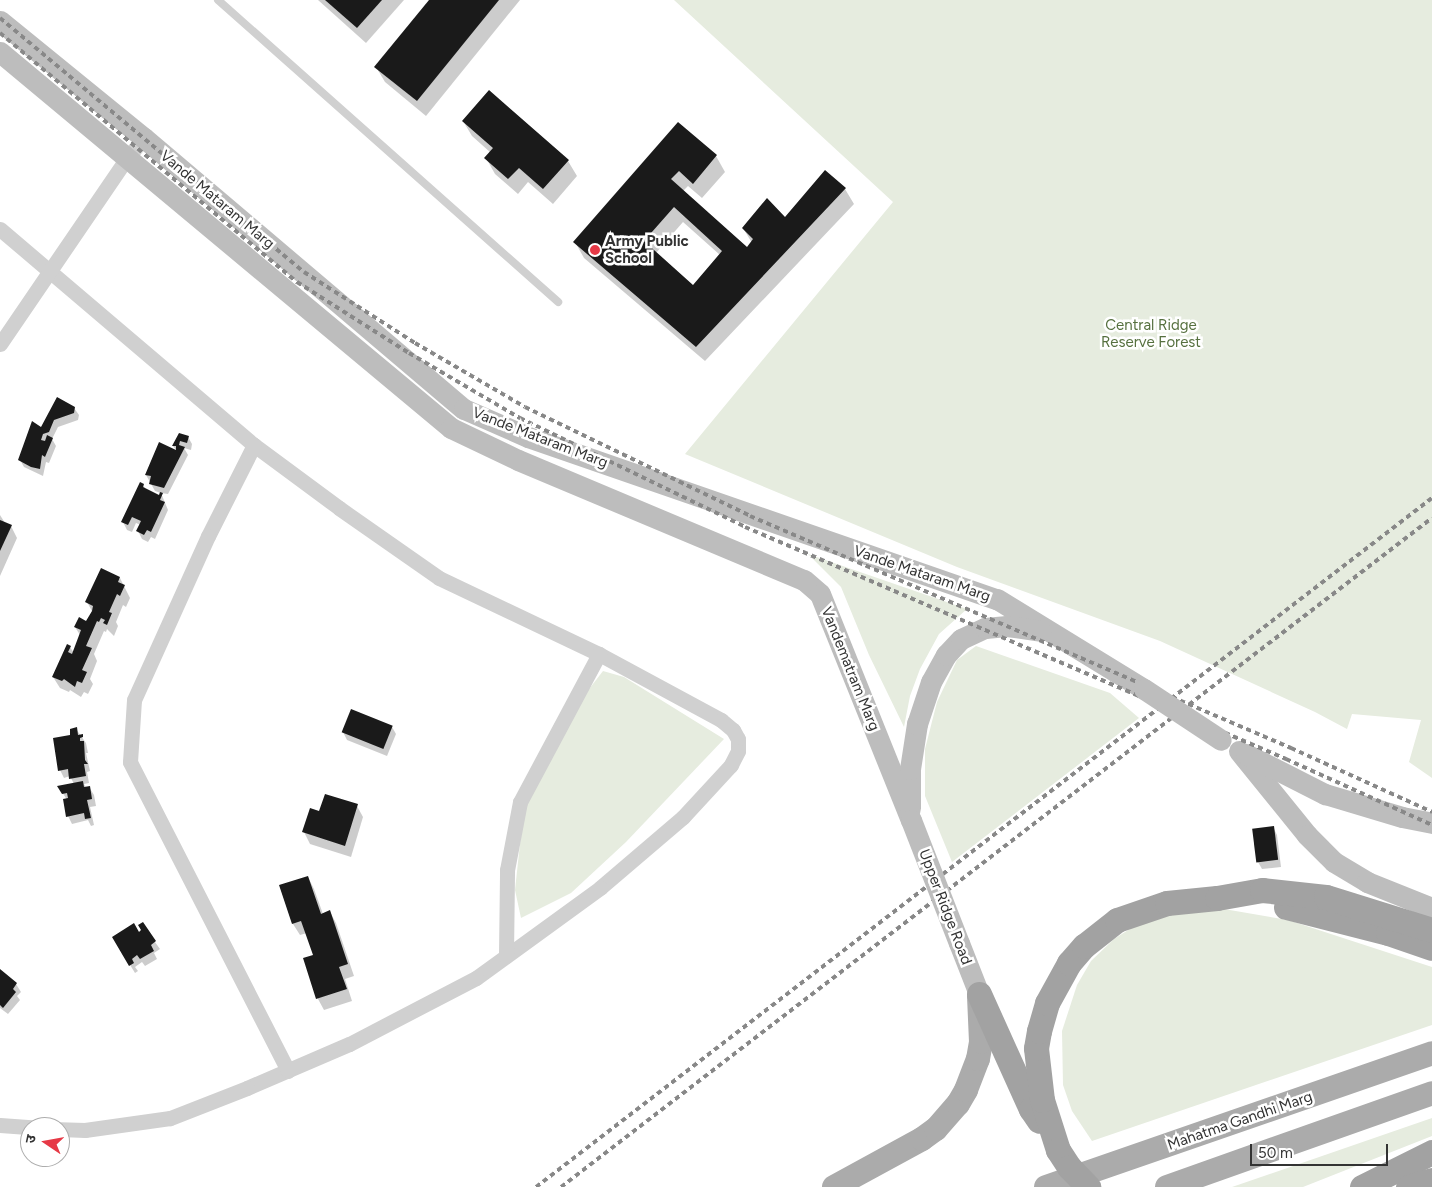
<!DOCTYPE html>
<html>
<head>
<meta charset="utf-8">
<style>
	body { margin:0 }
	#map { position:relative; width:1432px; height:1187px; overflow:hidden; background:#fff; font-family:Figtree,"Noto Sans Devanagari",sans-serif }
	div>[style] { position:absolute }
	[style*='--x'] { left:calc(var(--x)*1px); top:calc(var(--y)*1px); width:calc(var(--w)*1px); rotate:calc(var(--a)*1deg) }
	.green>* { inset:0; background:#e6ecdf }
	.shadow>* { inset:0; background:#0003 }
	.building>* { inset:0; background:#1a1a1a; transform-origin:0 0 }
	.service>* { height:8px; margin:-4px; padding:0 4px; transform-origin:4px; border-radius:4px; background:#d0d0d0 }
	.minor>* { height:15px; margin:-7.5px; padding:0 7.5px; transform-origin:7.5px; border-radius:7.5px; background:#d0d0d0 }
	.secondary>* { height:21px; margin:-10.5px; padding:0 10.5px; transform-origin:10.5px; border-radius:10.5px; background:#bdbdbd }
	.primary>* { height:24px; margin:-12px; padding:0 12px; transform-origin:12px; border-radius:12px; background:#ababab }
	.trunk>* { height:25px; margin:-12.5px; padding:0 12.5px; transform-origin:12.5px; border-radius:12.5px; background:#a2a2a2 }
	.rail>* { height:4px; margin-top:-2px; transform-origin:0; background:repeating-linear-gradient(90deg,#888 0 5px,transparent 0 9px) }
	.secondary-bridge>* { height:21px; margin:-10.5px; padding:0 10.5px; transform-origin:10.5px; border-radius:10.5px; background:#bdbdbd }
	.trunk-bridge>* { height:25px; margin:-12.5px; padding:0 12.5px; transform-origin:12.5px; border-radius:12.5px; background:#a2a2a2 }
	.dots>* { width:14px; height:14px; translate:-50% -50%; box-sizing:border-box; border:2px solid #fff; border-radius:50% }
	span { translate:-50% -50%; white-space:nowrap; text-align:center; line-height:1.15; -webkit-text-stroke:5px #fff; paint-order:stroke }
	.street-label { font-size:15px; color:#333 }
	.poi-label { font-size:15px; color:#333; font-weight:700 }
	.left { translate:0 -50%; text-align:left }
	.park-label { font-size:15px; color:#56703f }
	.north { position:absolute; left:20px; top:1117px; width:50px; height:50px; box-sizing:border-box; background:#fff; border:1px solid #adadad; border-radius:50%; rotate:282deg; font-size:14px; font-weight:700; line-height:20px; text-align:center; color:#333 }
	.north::after { content:''; display:block; margin:auto; width:18px; height:22px; background:#e63946; clip-path:polygon(50% 0,100% 100%,50% 72%,0 100%) }
	.scale { position:absolute; left:1250px; top:1144px; width:138px; height:22px; box-sizing:border-box; border:2px solid #333; border-top:0; padding-left:6px; font-size:15px; line-height:18px; white-space:nowrap; color:#333; -webkit-text-stroke:4px #fff; paint-order:stroke }
</style>
</head>
<body>
<div id="map">
	<div class="green">
		<i style="clip-path:polygon(674px 0,1432px 0,1432px 778px,1409px 762px,1421px 720px,1352px 714px,1347px 729px,1315px 712px,1160px 641px,957px 567px,685px 454px,893px 202px)"></i>
		<i style="clip-path:polygon(808px 554px,967px 609px,939px 634px,920px 669px,910px 696px,904px 727px,869px 655px,841px 587px)"></i>
		<i style="clip-path:polygon(976px 646px,1110px 693px,1139px 718px,952px 862px,925px 796px,925px 749px,937px 702px,957px 660px)"></i>
		<i style="clip-path:polygon(603px 671px,624px 677px,724px 739px,626px 842px,571px 893px,521px 918px,515px 890px,524px 807px,579px 702px)"></i>
		<i style="clip-path:polygon(1224px 909px,1288px 920px,1432px 967px,1432px 1025px,1092px 1141px,1072px 1111px,1063px 1085px,1062px 1031px,1077px 985px,1091px 961px,1114px 939px,1133px 927px,1161px 914px)"></i>
		<i style="clip-path:polygon(1432px 1118px,1432px 1136px,1303px 1187px,1232px 1187px)"></i>
	</div>
	<div class="shadow">
		<i style="clip-path:polygon(318px 0,404px 0,366px 43px)"></i>
		<i style="clip-path:polygon(430px 0,520px 0,426px 116px,385px 82px,376px 67px)"></i>
		<i style="clip-path:polygon(463px 121px,568px 161px,577px 176px,553px 204px,528px 182px,518px 194px,495px 174px,486px 158px,491px 153px,472px 136px)"></i>
		<i style="clip-path:polygon(evenodd,678px 124px,716px 156px,725px 172px,702px 198px,688px 186px,683px 191px,748px 248px,752px 243px,743px 228px,786px 218px,845px 189px,854px 204px,705px 361px,584px 258px,575px 242px,678px 124px,683px 222px,720px 255px,693px 287px,656px 253px,683px 222px)"></i>
		<i style="clip-path:polygon(58px 398px,74px 408px,79px 415px,78px 420px,58px 427px,52px 439px,56px 446px,49px 463px,46px 462px,43px 476px,24px 467px,20px 460px,42px 429px)"></i>
		<i style="clip-path:polygon(179px 434px,188px 437px,192px 444px,191px 450px,184px 448px,188px 455px,168px 494px,161px 493px,168px 510px,155px 539px,151px 537px,148px 542px,142px 539px,138px 531px,141px 525px,136px 523px,132px 532px,127px 530px,123px 522px,143px 485px,146px 490px,159px 496px,161px 493px,155px 491px,146px 475px,178px 453px,173px 446px)"></i>
		<i style="clip-path:polygon(0 515px,5px 523px,11px 526px,17px 538px,0 576px)"></i>
		<i style="clip-path:polygon(120px 578px,130px 598px,126px 607px,123px 605px,116px 622px,118px 626px,114px 636px,107px 629px,106px 632px,104px 631px,94px 654px,97px 661px,90px 679px,93px 684px,88px 694px,84px 692px,81px 697px,70px 690px,69px 692px,60px 688px,53px 677px,70px 647px,74px 653px,80px 635px,75px 627px,86px 622px,93px 613px,87px 602px)"></i>
		<i style="clip-path:polygon(392px 727px,396px 734px,387px 756px,347px 740px,343px 732px)"></i>
		<i style="clip-path:polygon(76px 729px,86px 743px,88px 753px,86px 753px,90px 771px,87px 772px,89px 783px,84px 784px,86px 788px,89px 787px,94px 795px,96px 806px,90px 807px,94px 825px,91px 826px,88px 820px,72px 824px,68px 816px,67px 800px,59px 787px,74px 784px,70px 776px,64px 778px,60px 770px)"></i>
		<i style="clip-path:polygon(357px 806px,363px 817px,351px 857px,310px 844px,304px 832px,320px 813px)"></i>
		<i style="clip-path:polygon(1273px 827px,1277px 835px,1281px 867px,1262px 869px,1258px 862px,1254px 830px)"></i>
		<i style="clip-path:polygon(308px 877px,314px 889px,323px 914px,330px 912px,336px 923px,354px 976px,345px 979px,352px 1001px,324px 1010px,318px 999px,304px 959px,314px 956px,307px 933px,300px 935px,293px 924px)"></i>
		<i style="clip-path:polygon(142px 924px,160px 949px,154px 953px,157px 959px,145px 966px,142px 962px,135px 967px,138px 971px,135px 973px,113px 937px,139px 933px,143px 931px)"></i>
		<i style="clip-path:polygon(0 970px,16px 984px,21px 992px,17px 996px,20px 1000px,8px 1014px,0 1008px)"></i>
	</div>
	<div class="building">
		<i style="clip-path:polygon(325px 0,382px 0,357px 28px)"></i>
		<i style="clip-path:polygon(429px 0,499px 0,417px 101px,374px 67px)"></i>
		<i style="clip-path:polygon(489px 90px,569px 160px,543px 189px,519px 168px,508px 179px,484px 158px,493px 148px,462px 121px)"></i>
		<i style="clip-path:polygon(evenodd,678px 122px,717px 155px,693px 184px,679px 171px,671px 179px,747px 247px,753px 239px,742px 228px,767px 198px,785px 217px,825px 170px,846px 188px,696px 347px,573px 242px,678px 122px,674px 207px,722px 251px,693px 285px,644px 241px,674px 207px)"></i>
		<i style="clip-path:polygon(57px 397px,75px 407px,74px 413px,54px 420px,49px 432px,43px 434px,41px 440px,45px 441px,47px 435px,53px 438px,45px 457px,42px 455px,40px 469px,31px 467px,18px 460px,32px 421px,41px 427px)"></i>
		<i style="clip-path:polygon(179px 433px,189px 436px,187px 443px,180px 441px,179px 445px,185px 447px,164px 488px,149px 484px,151px 476px,145px 475px,159px 442px,176px 450px,176px 446px,172px 446px)"></i>
		<i style="clip-path:polygon(140px 482px,144px 484px,143px 487px,159px 495px,160px 492px,163px 493px,160px 500px,165px 502px,151px 532px,147px 530px,144px 535px,136px 531px,141px 521px,132px 517px,128px 525px,121px 522px)"></i>
		<i style="clip-path:polygon(0 520px,12px 525px,0 551px)"></i>
		<i style="clip-path:polygon(101px 568px,120px 577px,118px 582px,125px 585px,120px 596px,117px 594px,109px 612px,112px 613px,107px 625px,103px 623px,105px 620px,101px 618px,99px 622px,97px 621px,86px 646px,92px 648px,82px 670px,87px 672px,82px 683px,77px 681px,75px 687px,64px 679px,62px 681px,52px 677px,67px 644px,71px 646px,68px 652px,72px 654px,81px 630px,74px 627px,79px 617px,86px 621px,92px 611px,93px 606px,85px 602px)"></i>
		<i style="left:351px;top:709px;width:45px;height:25px;rotate:22deg"></i>
		<i style="clip-path:polygon(77px 727px,78px 735px,83px 734px,83px 737px,80px 738px,80px 741px,84px 741px,85px 760px,88px 764px,84px 764px,86px 776px,69px 779px,68px 769px,58px 771px,53px 738px,70px 735px,70px 729px)"></i>
		<i style="clip-path:polygon(83px 781px,84px 787px,90px 786px,92px 799px,87px 800px,91px 818px,85px 819px,84px 813px,66px 817px,63px 799px,68px 798px,67px 793px,62px 794px,57px 786px)"></i>
		<i style="clip-path:polygon(325px 794px,358px 804px,345px 846px,302px 832px,310px 808px,319px 811px)"></i>
		<i style="left:1274px;top:826px;width:34px;height:22px;rotate:83deg"></i>
		<i style="clip-path:polygon(308px 876px,321px 914px,330px 910px,348px 964px,339px 967px,347px 989px,316px 999px,303px 958px,313px 955px,301px 921px,292px 924px,279px 885px)"></i>
		<i style="clip-path:polygon(143px 922px,156px 941px,151px 945px,154px 951px,140px 959px,137px 955px,132px 959px,134px 963px,129px 966px,112px 937px,134px 923px,139px 932px,141px 930px,138px 925px)"></i>
		<i style="clip-path:polygon(0 969px,17px 983px,13px 989px,16px 992px,3px 1008px,0 1005px)"></i>
	</div>
	<div class="service">
		<i style="--x:218;--y:0;--w:455;--a:41.6"></i>
	</div>
	<div class="minor">
		<i style="--x:0;--y:229;--w:333;--a:40.4"></i>
		<i style="--x:254;--y:445;--w:106;--a:36.5"></i>
		<i style="--x:339;--y:508;--w:122;--a:35"></i>
		<i style="--x:439;--y:578;--w:177;--a:25.4"></i>
		<i style="--x:599;--y:654;--w:139;--a:28.4"></i>
		<i style="--x:721;--y:720;--w:16;--a:40"></i>
		<i style="--x:733;--y:730;--w:10;--a:61"></i>
		<i style="--x:738;--y:739;--w:12;--a:90"></i>
		<i style="--x:738;--y:751;--w:16;--a:117"></i>
		<i style="--x:731;--y:765;--w:71;--a:132.7"></i>
		<i style="--x:683;--y:817;--w:109;--a:139.5"></i>
		<i style="--x:600;--y:888;--w:153;--a:144"></i>
		<i style="--x:476;--y:978;--w:143;--a:152.5"></i>
		<i style="--x:349;--y:1044;--w:111;--a:156.7"></i>
		<i style="--x:247;--y:1088;--w:83;--a:158.7"></i>
		<i style="--x:170;--y:1118;--w:86;--a:172"></i>
		<i style="--x:85;--y:1130;--w:25;--a:-178"></i>
		<i style="--x:0;--y:344;--w:225;--a:-55.7"></i>
		<i style="--x:127;--y:158;--w:26;--a:-50"></i>
		<i style="--x:254;--y:445;--w:102;--a:116.8"></i>
		<i style="--x:208;--y:536;--w:180;--a:114.3"></i>
		<i style="--x:134;--y:700;--w:62;--a:93.7"></i>
		<i style="--x:130;--y:762;--w:347;--a:62.9"></i>
		<i style="--x:506;--y:956;--w:86;--a:-89.3"></i>
		<i style="--x:507;--y:870;--w:69;--a:-79.2"></i>
		<i style="--x:520;--y:802;--w:168;--a:-61.9"></i>
		<i style="--x:0;--y:1125;--w:31;--a:4"></i>
	</div>
	<div class="secondary">
		<i style="--x:0;--y:21;--w:186;--a:39.1"></i>
		<i style="--x:144;--y:138;--w:419;--a:40.3"></i>
		<i style="--x:464;--y:409;--w:70;--a:23.6"></i>
		<i style="--x:528;--y:437;--w:496;--a:19.1"></i>
		<i style="--x:997;--y:599;--w:172;--a:31.5"></i>
		<i style="--x:0;--y:52;--w:587;--a:39.82"></i>
		<i style="--x:451;--y:428;--w:74;--a:25.5"></i>
		<i style="--x:518;--y:460;--w:310;--a:22.8"></i>
		<i style="--x:804;--y:580;--w:21;--a:41"></i>
		<i style="--x:820;--y:594;--w:244;--a:68.1"></i>
		<i style="--x:1239;--y:751;--w:108;--a:51"></i>
		<i style="--x:1307;--y:835;--w:38;--a:45"></i>
		<i style="--x:1334;--y:862;--w:39;--a:31"></i>
		<i style="--x:1367;--y:882;--w:70;--a:21.8"></i>
		<i style="--x:1246;--y:754;--w:89;--a:26.9"></i>
		<i style="--x:1325;--y:794;--w:80;--a:16.6"></i>
		<i style="--x:1402;--y:817;--w:31;--a:11"></i>
		<i style="--x:910;--y:808;--w:39;--a:-90"></i>
		<i style="--x:910;--y:769;--w:46;--a:-81.2"></i>
		<i style="--x:917;--y:724;--w:44;--a:-71.6"></i>
		<i style="--x:931;--y:682;--w:31;--a:-61"></i>
		<i style="--x:946;--y:655;--w:22;--a:-47"></i>
		<i style="--x:961;--y:639;--w:26;--a:-25"></i>
		<i style="--x:985;--y:628;--w:22;--a:-5"></i>
		<i style="--x:1007;--y:626;--w:34;--a:8"></i>
		<i style="--x:959;--y:943;--w:55;--a:68.6"></i>
	</div>
	<div class="primary">
		<i style="--x:834;--y:1187;--w:100;--a:-28.6"></i>
		<i style="--x:922;--y:1139;--w:17;--a:-36"></i>
		<i style="--x:936;--y:1129;--w:33;--a:-49"></i>
		<i style="--x:958;--y:1104;--w:16;--a:-60"></i>
		<i style="--x:966;--y:1090;--w:33;--a:-69"></i>
		<i style="--x:978;--y:1059;--w:17;--a:-80"></i>
		<i style="--x:981;--y:1042;--w:45;--a:-92.5"></i>
		<i style="--x:1046;--y:1187;--w:409;--a:-19.1"></i>
		<i style="--x:1167;--y:1187;--w:281;--a:-19.5"></i>
	</div>
	<div class="trunk">
		<i style="--x:1286;--y:907;--w:105;--a:14.3"></i>
		<i style="--x:1388;--y:933;--w:46;--a:18.8"></i>
		<i style="--x:979;--y:994;--w:126;--a:65.7"></i>
		<i style="--x:1031;--y:1109;--w:14;--a:56"></i>
		<i style="--x:1058;--y:1150;--w:52;--a:-107.7"></i>
		<i style="--x:1042;--y:1100;--w:52;--a:-96.6"></i>
		<i style="--x:1036;--y:1048;--w:17;--a:-80"></i>
		<i style="--x:1039;--y:1031;--w:29;--a:-74"></i>
		<i style="--x:1047;--y:1003;--w:46;--a:-61.2"></i>
		<i style="--x:1069;--y:963;--w:23;--a:-49"></i>
		<i style="--x:1084;--y:946;--w:42;--a:-38.2"></i>
		<i style="--x:1117;--y:920;--w:53;--a:-18.8"></i>
		<i style="--x:1167;--y:903;--w:50;--a:-5.7"></i>
		<i style="--x:1217;--y:898;--w:46;--a:-10.1"></i>
		<i style="--x:1262;--y:890;--w:64;--a:6.2"></i>
		<i style="--x:1326;--y:897;--w:111;--a:17.3"></i>
		<i style="--x:1362;--y:1187;--w:78;--a:-26.6"></i>
		<i style="--x:1408;--y:1187;--w:25;--a:-16"></i>
	</div>
	<div class="rail">
		<i style="--x:0;--y:18;--w:396;--a:39.9"></i>
		<i style="--x:304;--y:272;--w:132;--a:32.6"></i>
		<i style="--x:415;--y:343;--w:127;--a:30.2"></i>
		<i style="--x:525;--y:407;--w:250;--a:25.8"></i>
		<i style="--x:750;--y:516;--w:589;--a:23.21"></i>
		<i style="--x:1291;--y:748;--w:155;--a:24.4"></i>
		<i style="--x:0;--y:33;--w:388;--a:40"></i>
		<i style="--x:297;--y:282;--w:133;--a:32.4"></i>
		<i style="--x:409;--y:353;--w:129;--a:30.4"></i>
		<i style="--x:520;--y:418;--w:250;--a:25.8"></i>
		<i style="--x:745;--y:527;--w:589;--a:23.21"></i>
		<i style="--x:1286;--y:759;--w:160;--a:24.3"></i>
		<i style="--x:536;--y:1187;--w:1130;--a:-37.56"></i>
		<i style="--x:561;--y:1187;--w:1098;--a:-37.53"></i>
	</div>
	<div class="secondary-bridge">
		<i style="--x:1144;--y:689;--w:92;--a:33.5"></i>
		<i style="--x:911;--y:820;--w:132;--a:68.7"></i>
	</div>
	<div class="trunk-bridge">
		<i style="--x:1058;--y:1150;--w:20;--a:57"></i>
		<i style="--x:1069;--y:1167;--w:28;--a:46"></i>
	</div>
	<div class="dots">
		<i style="left:595px;top:250px;background:#e63946"></i>
	</div>
	<div class="street-label">
		<span style="left:217px;top:200px;rotate:40deg">Vande Mataram Marg</span>
		<span style="left:540px;top:438px;rotate:21deg">Vande Mataram Marg</span>
		<span style="left:922px;top:574px;rotate:19deg">Vande Mataram Marg</span>
		<span style="left:850px;top:669px;rotate:68deg">Vandematram Marg</span>
		<span style="left:945px;top:907px;rotate:69deg">Upper Ridge Road</span>
		<span style="left:1240px;top:1121px;rotate:-19deg">Mahatma Gandhi Marg</span>
	</div>
	<div class="poi-label">
		<span class="left" style="left:605px;top:250px">Army Public<br>School</span>
	</div>
	<div class="park-label">
		<span style="left:1151px;top:334px">Central Ridge<br>Reserve Forest</span>
	</div>
	<div class="north">उ</div>
	<div class="scale">50 m</div>
</div>
</body>
</html>
